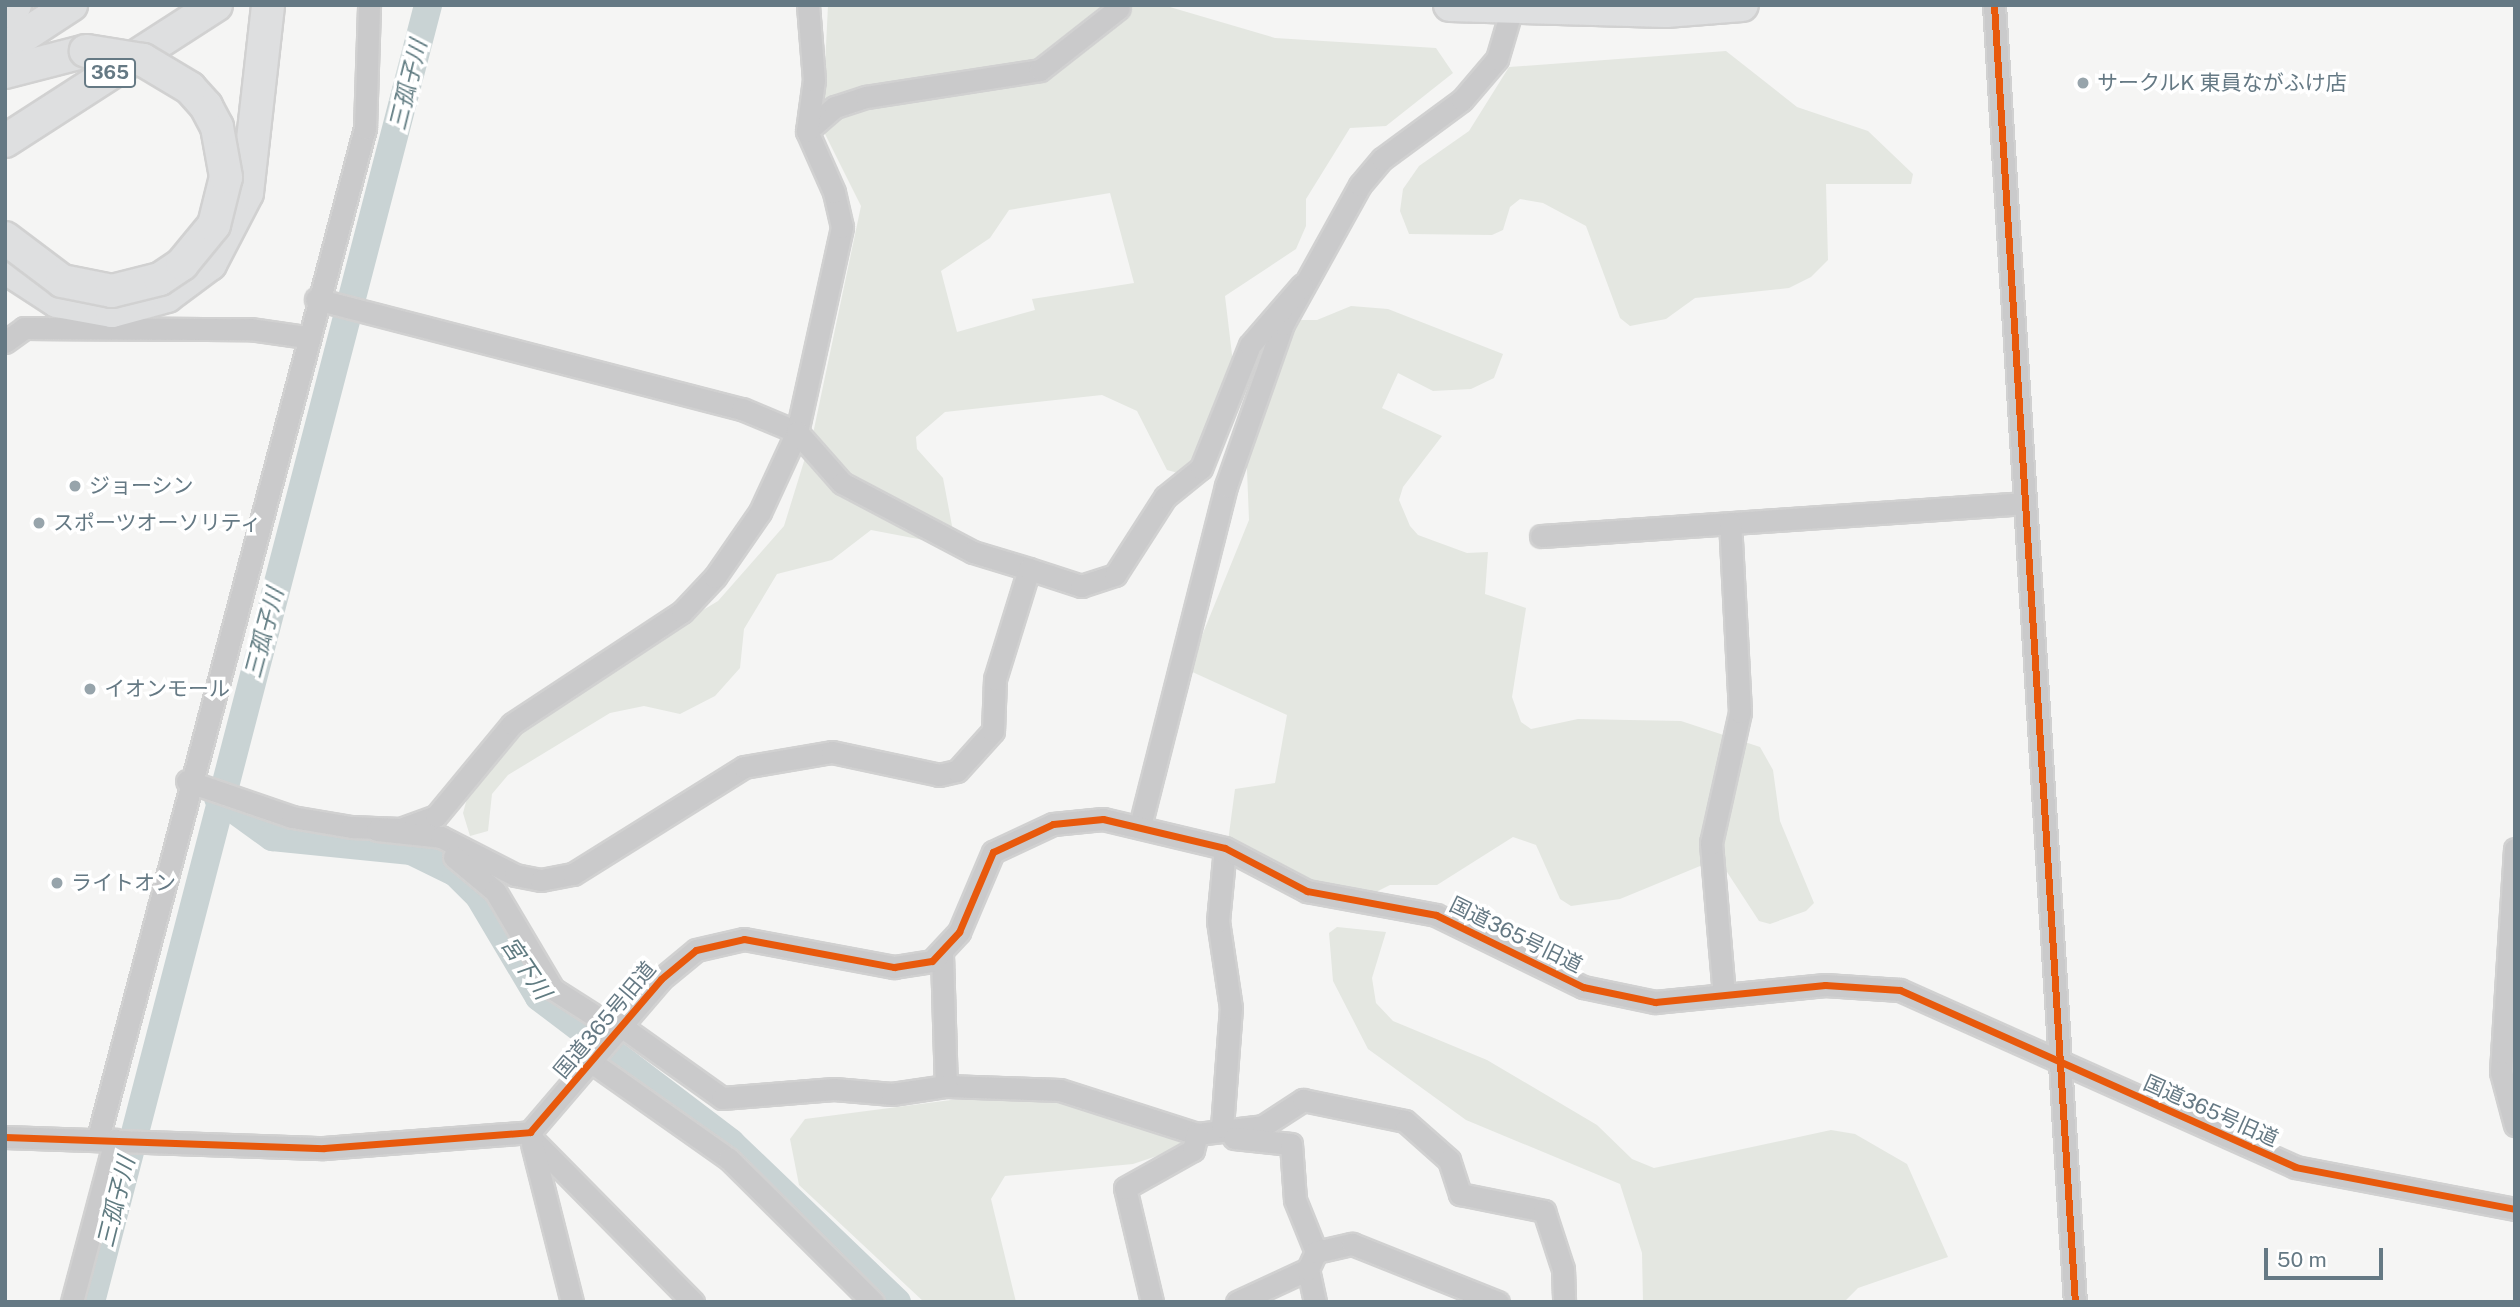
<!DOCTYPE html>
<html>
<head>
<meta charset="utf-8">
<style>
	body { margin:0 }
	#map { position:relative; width:2520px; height:1307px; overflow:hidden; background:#f5f5f4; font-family:"Public Sans","Noto Sans JP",sans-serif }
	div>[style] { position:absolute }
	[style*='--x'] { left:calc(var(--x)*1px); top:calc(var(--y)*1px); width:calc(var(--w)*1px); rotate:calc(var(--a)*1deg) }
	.green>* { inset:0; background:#e4e7e1 }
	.river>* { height:28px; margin:-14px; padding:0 14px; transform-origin:14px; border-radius:14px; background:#c9d3d4 }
	.roads { filter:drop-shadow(2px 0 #d1d1d1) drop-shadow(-2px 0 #d1d1d1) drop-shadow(0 2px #d1d1d1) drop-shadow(0 -2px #d1d1d1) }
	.minor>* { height:21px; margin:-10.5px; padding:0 10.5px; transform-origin:10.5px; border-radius:10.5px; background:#cacacb }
	.highway>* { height:32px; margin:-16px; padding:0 16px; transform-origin:16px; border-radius:16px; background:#dedfe0 }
	.bridges { filter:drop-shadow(2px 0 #d1d1d1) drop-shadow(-2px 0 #d1d1d1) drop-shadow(0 2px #d1d1d1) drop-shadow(0 -2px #d1d1d1) }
	.highway-bridge>* { height:32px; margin:-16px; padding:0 16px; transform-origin:16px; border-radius:16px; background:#dedfe0 }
	.cycleway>* { height:7px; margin:-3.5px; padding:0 3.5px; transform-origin:3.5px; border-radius:3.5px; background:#e8590c }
	.dots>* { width:19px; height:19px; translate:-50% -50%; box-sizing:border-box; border:4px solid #fff; border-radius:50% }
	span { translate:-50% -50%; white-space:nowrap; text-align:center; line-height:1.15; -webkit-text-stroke:7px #fff; paint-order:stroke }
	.shield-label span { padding:2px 5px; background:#fff; border:2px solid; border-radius:5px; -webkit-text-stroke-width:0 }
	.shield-label { font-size:19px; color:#657984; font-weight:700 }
	.poi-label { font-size:21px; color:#657984 }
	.left { translate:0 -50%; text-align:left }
	.street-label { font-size:21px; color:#657984 }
	.water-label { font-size:23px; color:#607b81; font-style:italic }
	.frame { position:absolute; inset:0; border:7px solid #657984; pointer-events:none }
	.scale { position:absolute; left:2264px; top:1248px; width:119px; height:32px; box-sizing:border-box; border:4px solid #657984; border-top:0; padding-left:9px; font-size:21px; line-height:24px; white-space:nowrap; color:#657984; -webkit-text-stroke:5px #fff; paint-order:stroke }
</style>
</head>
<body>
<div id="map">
	<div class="green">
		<i style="clip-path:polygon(evenodd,828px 5px,1163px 5px,1275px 38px,1436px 48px,1453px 73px,1386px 126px,1350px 128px,1306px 199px,1306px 226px,1296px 249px,1225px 296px,1233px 363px,1208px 451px,1178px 473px,1167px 470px,1137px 411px,1102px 395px,945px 412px,916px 437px,917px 449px,943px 478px,953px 531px,934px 542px,871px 530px,832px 560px,777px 574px,744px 629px,740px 668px,715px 696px,680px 714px,644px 706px,610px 713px,508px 775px,492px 794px,488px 831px,470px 836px,463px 813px,469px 791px,535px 711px,718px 601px,784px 526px,814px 429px,861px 206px,822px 128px,828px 5px,1110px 193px,1134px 283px,1032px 299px,1035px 310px,957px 332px,941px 271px,990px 238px,1009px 210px,1110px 193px)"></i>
		<i style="clip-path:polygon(1726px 51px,1797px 107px,1868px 131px,1913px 174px,1911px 184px,1826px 184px,1828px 260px,1811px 277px,1789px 288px,1695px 298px,1666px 319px,1630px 326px,1620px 318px,1586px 226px,1543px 203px,1520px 199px,1510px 207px,1503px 230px,1492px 235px,1409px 234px,1400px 211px,1403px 189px,1419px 166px,1469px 131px,1509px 67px)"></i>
		<i style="clip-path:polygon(1351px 306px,1388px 309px,1503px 354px,1494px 378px,1471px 389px,1433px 391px,1398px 373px,1382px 408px,1442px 436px,1403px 487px,1399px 500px,1410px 526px,1418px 535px,1467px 553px,1488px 552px,1485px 594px,1526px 608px,1512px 697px,1521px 722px,1531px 729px,1578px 719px,1681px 721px,1760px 747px,1773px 770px,1780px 821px,1814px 903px,1806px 911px,1770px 924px,1759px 921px,1727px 872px,1705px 864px,1620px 899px,1571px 906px,1560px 899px,1536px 845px,1513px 837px,1437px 885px,1390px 885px,1374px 893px,1293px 885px,1227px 849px,1235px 789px,1275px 783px,1287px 715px,1188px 670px,1249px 520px,1245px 420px,1293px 320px,1317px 320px)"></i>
		<i style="clip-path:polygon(1337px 927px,1386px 932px,1372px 978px,1376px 1003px,1393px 1021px,1487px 1060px,1597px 1125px,1632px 1159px,1654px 1168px,1831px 1130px,1855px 1134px,1907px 1164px,1948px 1257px,1858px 1288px,1844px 1302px,1643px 1302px,1642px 1253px,1620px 1184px,1466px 1120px,1368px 1049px,1333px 981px,1329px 933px)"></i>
		<i style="clip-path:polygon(1073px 1099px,1176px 1126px,1193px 1144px,1133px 1164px,1005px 1176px,991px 1199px,1016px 1302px,924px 1302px,799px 1185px,790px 1139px,805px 1119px,951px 1100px)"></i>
	</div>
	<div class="river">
		<i style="--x:218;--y:798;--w:67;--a:35.8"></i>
		<i style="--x:272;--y:837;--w:140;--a:5.8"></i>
		<i style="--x:411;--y:851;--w:50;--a:26.1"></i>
		<i style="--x:456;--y:873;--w:33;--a:45"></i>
		<i style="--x:479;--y:896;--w:117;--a:59.3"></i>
		<i style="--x:539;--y:997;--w:241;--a:37.2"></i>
		<i style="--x:731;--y:1143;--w:230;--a:43.8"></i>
		<i style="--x:91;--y:1302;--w:1340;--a:-75.43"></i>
	</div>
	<div class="roads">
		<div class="minor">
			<i style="--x:1994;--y:5;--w:1300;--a:86.43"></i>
			<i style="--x:807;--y:131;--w:37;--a:-41"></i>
			<i style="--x:835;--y:107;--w:33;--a:-18"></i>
			<i style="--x:866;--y:97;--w:176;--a:-8.8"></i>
			<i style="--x:1040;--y:70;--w:100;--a:-38.1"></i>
			<i style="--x:316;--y:299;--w:440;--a:14.5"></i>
			<i style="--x:742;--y:409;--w:60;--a:22.7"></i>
			<i style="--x:797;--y:432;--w:210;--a:-77.6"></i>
			<i style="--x:842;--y:227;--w:36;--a:-103"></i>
			<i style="--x:834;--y:192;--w:67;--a:-113.9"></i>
			<i style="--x:807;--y:131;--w:51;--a:-82.2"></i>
			<i style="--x:814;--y:80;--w:75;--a:-94.6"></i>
			<i style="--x:5;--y:342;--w:24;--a:-36"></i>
			<i style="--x:24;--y:328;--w:226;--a:0.3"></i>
			<i style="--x:250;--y:329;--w:57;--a:8.1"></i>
			<i style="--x:1541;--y:536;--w:483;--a:-3.9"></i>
			<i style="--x:187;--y:781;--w:111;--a:18.9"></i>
			<i style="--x:292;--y:817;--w:60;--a:9.6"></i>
			<i style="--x:351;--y:827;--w:49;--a:2.3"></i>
			<i style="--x:400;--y:829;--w:38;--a:-20"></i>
			<i style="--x:436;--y:816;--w:119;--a:-50.4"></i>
			<i style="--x:512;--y:724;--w:204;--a:-33.4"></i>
			<i style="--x:682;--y:612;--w:48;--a:-46.7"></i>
			<i style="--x:715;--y:577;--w:79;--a:-55.3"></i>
			<i style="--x:760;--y:512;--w:88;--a:-65.2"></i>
			<i style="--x:797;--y:432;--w:68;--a:48.6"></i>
			<i style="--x:842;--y:483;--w:148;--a:27.8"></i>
			<i style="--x:973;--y:552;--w:59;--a:16.9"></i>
			<i style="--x:1140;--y:826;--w:351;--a:-75.8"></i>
			<i style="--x:1226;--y:486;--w:172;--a:-70.6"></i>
			<i style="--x:1283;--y:324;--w:159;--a:-61"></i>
			<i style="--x:1360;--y:185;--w:34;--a:-50"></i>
			<i style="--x:1382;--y:159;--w:99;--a:-36.4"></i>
			<i style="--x:1462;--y:100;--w:54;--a:-49.5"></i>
			<i style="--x:1497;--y:59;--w:56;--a:-73.5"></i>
			<i style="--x:377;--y:830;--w:64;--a:6.2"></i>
			<i style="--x:441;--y:837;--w:83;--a:27.2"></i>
			<i style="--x:515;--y:875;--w:26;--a:11"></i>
			<i style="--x:541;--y:880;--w:33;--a:-11"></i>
			<i style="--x:573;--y:874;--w:202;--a:-32"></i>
			<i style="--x:744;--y:767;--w:89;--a:-9.7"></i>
			<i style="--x:832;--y:752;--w:109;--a:12.1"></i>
			<i style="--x:939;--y:775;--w:18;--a:-13"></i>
			<i style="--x:957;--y:771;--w:54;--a:-48"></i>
			<i style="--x:993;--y:731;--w:52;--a:-87.8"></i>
			<i style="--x:995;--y:679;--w:115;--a:-72.8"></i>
			<i style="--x:1029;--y:569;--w:55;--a:18.1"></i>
			<i style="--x:1081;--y:586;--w:36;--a:-18"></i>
			<i style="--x:1115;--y:575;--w:93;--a:-57.3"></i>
			<i style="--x:1165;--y:497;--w:46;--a:-38.9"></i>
			<i style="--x:1201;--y:468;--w:132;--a:-68.3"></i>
			<i style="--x:1250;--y:345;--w:79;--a:-49.1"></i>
			<i style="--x:2515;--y:849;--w:223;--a:93.6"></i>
			<i style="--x:2501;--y:1072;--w:55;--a:75.2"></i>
			<i style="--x:454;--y:857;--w:53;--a:39.7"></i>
			<i style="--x:495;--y:891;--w:114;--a:59.4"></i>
			<i style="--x:553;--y:989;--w:76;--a:32.6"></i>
			<i style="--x:942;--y:955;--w:131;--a:88.3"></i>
			<i style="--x:946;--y:1086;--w:114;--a:2"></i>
			<i style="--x:1060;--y:1090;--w:144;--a:17.8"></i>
			<i style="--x:1197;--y:1134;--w:66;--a:-6.9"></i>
			<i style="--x:1263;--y:1126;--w:48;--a:-33"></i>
			<i style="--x:1303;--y:1100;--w:104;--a:11.6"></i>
			<i style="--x:1405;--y:1121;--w:59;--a:41.6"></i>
			<i style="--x:1449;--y:1160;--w:36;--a:72"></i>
			<i style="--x:1460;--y:1194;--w:86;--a:11.4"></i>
			<i style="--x:1544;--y:1211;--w:61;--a:71.9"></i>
			<i style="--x:1563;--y:1269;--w:33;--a:88"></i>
			<i style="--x:1724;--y:995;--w:153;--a:-94.9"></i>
			<i style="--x:1711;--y:843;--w:134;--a:-77.5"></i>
			<i style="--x:1740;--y:712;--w:189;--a:-93"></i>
			<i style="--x:621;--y:1026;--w:124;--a:35.5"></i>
			<i style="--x:722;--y:1098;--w:112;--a:-4.6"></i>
			<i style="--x:834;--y:1089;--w:58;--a:4.9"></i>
			<i style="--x:892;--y:1094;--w:55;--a:-8.4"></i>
			<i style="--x:590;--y:1061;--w:170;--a:35.2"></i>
			<i style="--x:729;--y:1159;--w:203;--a:44.8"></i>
			<i style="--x:1222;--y:1127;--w:119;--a:-85.7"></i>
			<i style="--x:1231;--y:1008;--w:88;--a:-98.5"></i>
			<i style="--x:1218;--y:921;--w:73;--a:-84.5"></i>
			<i style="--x:5;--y:1137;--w:319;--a:2"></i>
			<i style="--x:324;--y:1148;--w:207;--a:-4.4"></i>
			<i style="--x:530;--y:1132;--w:201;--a:-49.4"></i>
			<i style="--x:661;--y:979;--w:45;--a:-39.6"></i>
			<i style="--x:696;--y:950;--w:49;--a:-12.9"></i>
			<i style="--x:744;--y:939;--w:153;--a:10.6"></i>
			<i style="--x:894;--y:967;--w:38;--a:-9"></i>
			<i style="--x:932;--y:961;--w:40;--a:-47"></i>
			<i style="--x:959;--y:932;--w:87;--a:-67"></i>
			<i style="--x:993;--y:852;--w:66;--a:-25"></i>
			<i style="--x:1053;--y:824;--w:50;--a:-5.7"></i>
			<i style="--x:1103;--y:819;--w:125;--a:13.4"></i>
			<i style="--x:1225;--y:848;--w:93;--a:27.7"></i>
			<i style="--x:1307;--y:891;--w:131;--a:10.5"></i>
			<i style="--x:1436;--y:915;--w:164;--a:26.1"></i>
			<i style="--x:1583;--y:987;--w:74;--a:11.8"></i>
			<i style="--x:1655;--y:1002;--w:171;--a:-5.7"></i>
			<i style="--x:1825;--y:985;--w:75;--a:3.8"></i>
			<i style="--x:1900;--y:990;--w:433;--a:24.1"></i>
			<i style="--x:2295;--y:1167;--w:224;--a:10.8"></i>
			<i style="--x:98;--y:1138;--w:1045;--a:-75.19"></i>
			<i style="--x:365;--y:128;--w:123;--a:-88.1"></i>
			<i style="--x:531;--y:1138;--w:231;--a:45.4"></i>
			<i style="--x:1234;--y:1138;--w:57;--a:6"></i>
			<i style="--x:1291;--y:1144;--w:56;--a:85.9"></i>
			<i style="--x:1295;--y:1200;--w:56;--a:68"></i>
			<i style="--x:532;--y:1144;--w:163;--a:75.8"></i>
			<i style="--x:72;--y:1302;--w:168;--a:-75.1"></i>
			<i style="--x:1152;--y:1302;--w:117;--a:-103.3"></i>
			<i style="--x:1125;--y:1188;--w:78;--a:-29.2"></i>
			<i style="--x:1193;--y:1150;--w:16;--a:-76"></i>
			<i style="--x:1237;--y:1302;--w:78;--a:-24.9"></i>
			<i style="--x:1315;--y:1302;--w:34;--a:-102"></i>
			<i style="--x:1308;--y:1269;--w:19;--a:-65"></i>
			<i style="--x:1316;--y:1252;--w:37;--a:-13"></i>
			<i style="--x:1352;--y:1244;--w:157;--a:21.7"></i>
		</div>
		<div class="highway">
			<i style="--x:1450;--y:5;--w:216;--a:1.6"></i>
			<i style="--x:1666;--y:11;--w:76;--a:-4.5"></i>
			<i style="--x:5;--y:12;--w:12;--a:-35"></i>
			<i style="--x:5;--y:48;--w:79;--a:-33.1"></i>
			<i style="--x:5;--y:72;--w:84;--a:-14.5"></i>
			<i style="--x:5;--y:141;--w:251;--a:-32.8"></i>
			<i style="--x:5;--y:267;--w:62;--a:33.2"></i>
			<i style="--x:57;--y:301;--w:56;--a:10.3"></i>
			<i style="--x:112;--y:311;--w:57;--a:-15.3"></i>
			<i style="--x:167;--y:296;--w:54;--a:-36.7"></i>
			<i style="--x:210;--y:264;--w:80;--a:-62.5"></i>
			<i style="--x:247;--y:193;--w:189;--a:-83.6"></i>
		</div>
	</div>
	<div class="bridges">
		<div class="highway-bridge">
			<i style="--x:5;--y:238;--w:71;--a:37"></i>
			<i style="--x:62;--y:281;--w:51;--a:11.3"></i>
			<i style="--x:112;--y:291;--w:49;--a:-14"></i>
			<i style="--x:160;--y:279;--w:27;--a:-34"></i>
			<i style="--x:182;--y:264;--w:50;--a:-50.6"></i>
			<i style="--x:214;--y:225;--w:49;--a:-76"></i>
			<i style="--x:226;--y:177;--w:51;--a:-100.2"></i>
			<i style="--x:217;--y:127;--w:24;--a:-118"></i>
			<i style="--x:206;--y:106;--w:24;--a:-132"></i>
			<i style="--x:190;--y:88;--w:55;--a:-149.2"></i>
			<i style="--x:143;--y:60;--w:58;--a:-171"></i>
		</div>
	</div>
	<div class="cycleway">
		<i style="--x:1994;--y:5;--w:1300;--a:86.43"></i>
		<i style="--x:5;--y:1137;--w:319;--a:2"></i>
		<i style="--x:324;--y:1148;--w:207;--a:-4.4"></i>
		<i style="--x:530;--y:1132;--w:201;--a:-49.4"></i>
		<i style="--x:661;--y:979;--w:45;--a:-39.6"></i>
		<i style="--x:696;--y:950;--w:49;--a:-12.9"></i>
		<i style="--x:744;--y:939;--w:153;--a:10.6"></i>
		<i style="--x:894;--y:967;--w:38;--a:-9"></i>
		<i style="--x:932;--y:961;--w:40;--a:-47"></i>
		<i style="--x:959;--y:932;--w:87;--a:-67"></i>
		<i style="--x:993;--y:852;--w:66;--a:-25"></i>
		<i style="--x:1053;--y:824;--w:50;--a:-5.7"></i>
		<i style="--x:1103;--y:819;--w:125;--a:13.4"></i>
		<i style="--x:1225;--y:848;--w:93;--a:27.7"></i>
		<i style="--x:1307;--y:891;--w:131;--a:10.5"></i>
		<i style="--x:1436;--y:915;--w:164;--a:26.1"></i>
		<i style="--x:1583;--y:987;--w:74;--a:11.8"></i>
		<i style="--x:1655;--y:1002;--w:171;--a:-5.7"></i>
		<i style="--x:1825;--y:985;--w:75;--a:3.8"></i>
		<i style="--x:1900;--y:990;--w:433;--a:24.1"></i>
		<i style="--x:2295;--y:1167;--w:224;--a:10.8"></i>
	</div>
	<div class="dots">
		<i style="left:2083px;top:83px;background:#97a4ab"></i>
		<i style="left:75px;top:486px;background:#97a4ab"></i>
		<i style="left:39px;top:523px;background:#97a4ab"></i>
		<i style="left:90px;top:689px;background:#97a4ab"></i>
		<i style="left:57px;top:883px;background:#97a4ab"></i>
	</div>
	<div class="shield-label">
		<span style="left:110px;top:73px">365</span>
	</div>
	<div class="poi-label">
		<span class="left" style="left:2097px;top:83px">サークルK 東員ながふけ店</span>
		<span class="left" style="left:89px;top:486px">ジョーシン</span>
		<span class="left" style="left:53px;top:523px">スポーツオーソリティ</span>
		<span class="left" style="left:104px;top:689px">イオンモール</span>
		<span class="left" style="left:71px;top:883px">ライトオン</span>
	</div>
	<div class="street-label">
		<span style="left:1516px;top:935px;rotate:26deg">国道365号旧道</span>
		<span style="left:605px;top:1020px;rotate:-50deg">国道365号旧道</span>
		<span style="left:2211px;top:1111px;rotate:24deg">国道365号旧道</span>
	</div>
	<div class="water-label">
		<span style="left:408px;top:85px;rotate:-76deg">三孤子川</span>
		<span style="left:264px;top:633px;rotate:-75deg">三孤子川</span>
		<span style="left:526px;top:968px;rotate:56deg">宮下川</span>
		<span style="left:116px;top:1202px;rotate:-76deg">三孤子川</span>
	</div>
	<div class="frame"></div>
	<div class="scale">50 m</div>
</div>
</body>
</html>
